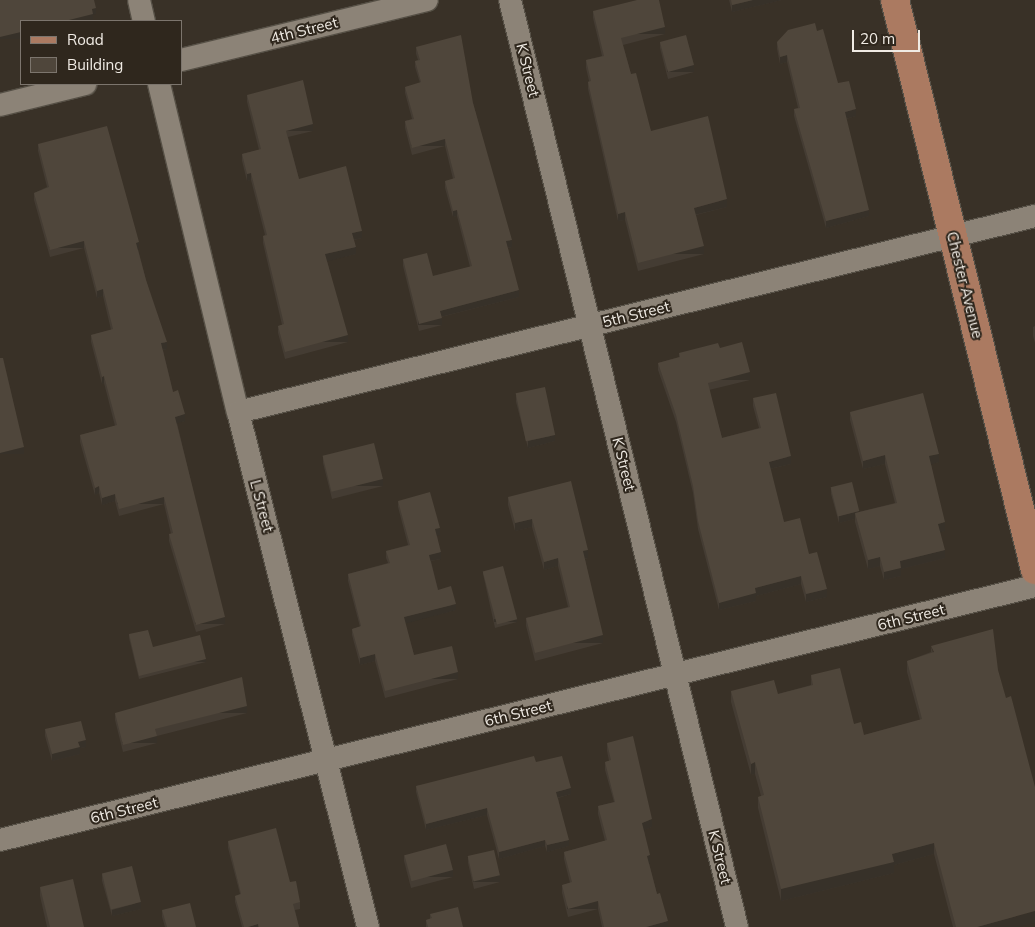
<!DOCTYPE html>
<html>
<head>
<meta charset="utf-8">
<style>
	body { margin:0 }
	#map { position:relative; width:1035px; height:927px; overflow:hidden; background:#393127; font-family:Mulish,sans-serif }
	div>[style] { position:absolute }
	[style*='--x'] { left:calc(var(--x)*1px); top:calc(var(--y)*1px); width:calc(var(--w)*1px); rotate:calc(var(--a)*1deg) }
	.roads { filter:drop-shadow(1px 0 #565046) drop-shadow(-1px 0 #565046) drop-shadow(0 1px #565046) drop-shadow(0 -1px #565046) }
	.minor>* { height:22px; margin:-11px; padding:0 11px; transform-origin:11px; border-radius:11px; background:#8c8377 }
	.major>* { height:28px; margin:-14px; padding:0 14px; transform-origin:14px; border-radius:14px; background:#ab7a61 }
	.wall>* { inset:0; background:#443c33 }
	.shaded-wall>* { inset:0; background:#373129; transform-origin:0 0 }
	.building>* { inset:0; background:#4f463b; transform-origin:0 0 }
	span { translate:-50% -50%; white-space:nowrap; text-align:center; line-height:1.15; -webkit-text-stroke:4px #2f271d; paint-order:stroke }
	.street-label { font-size:15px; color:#f0ebe4 }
	.legend { position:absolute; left:20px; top:20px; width:162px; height:65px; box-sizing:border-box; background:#2f271d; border:1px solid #7c756d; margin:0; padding:6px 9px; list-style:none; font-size:15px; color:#f0ebe4 }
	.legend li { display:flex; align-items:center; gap:10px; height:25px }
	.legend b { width:25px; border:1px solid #7c756d }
	.scale { position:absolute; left:852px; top:30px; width:68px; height:22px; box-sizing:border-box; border:2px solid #f0ebe4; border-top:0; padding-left:6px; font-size:15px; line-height:18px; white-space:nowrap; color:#f0ebe4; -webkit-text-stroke:4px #2f271d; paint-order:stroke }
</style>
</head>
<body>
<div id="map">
	<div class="roads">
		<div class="minor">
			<i style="--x:139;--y:0;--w:22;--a:77"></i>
			<i style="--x:510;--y:0;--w:954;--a:76.24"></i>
			<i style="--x:181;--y:60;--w:253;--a:-13.7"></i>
			<i style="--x:159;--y:84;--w:337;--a:76.5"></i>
			<i style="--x:238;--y:412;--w:531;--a:75.83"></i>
			<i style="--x:0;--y:105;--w:88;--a:-13.9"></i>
			<i style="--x:238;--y:412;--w:821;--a:-13.82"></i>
			<i style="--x:0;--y:840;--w:1066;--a:-13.79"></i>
		</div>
		<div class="major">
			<i style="--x:895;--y:0;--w:587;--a:76.2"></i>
		</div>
	</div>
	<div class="wall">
		<i style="clip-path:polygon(729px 0,782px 0,732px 12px)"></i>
		<i style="clip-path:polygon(593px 11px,665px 34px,623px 45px,631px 74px,651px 131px,727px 207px,696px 215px,704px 254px,638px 271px,625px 220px,618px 221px,588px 89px,588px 82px,589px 81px,586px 68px,586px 60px,602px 56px,593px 18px)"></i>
		<i style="clip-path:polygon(817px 31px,838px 83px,856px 116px,846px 119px,869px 216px,826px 228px,794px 116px,794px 109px,798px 108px,787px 62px,780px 64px,777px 49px,777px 42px)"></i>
		<i style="clip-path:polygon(660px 42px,694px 72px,668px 79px,660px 48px)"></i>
		<i style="clip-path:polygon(416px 47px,473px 103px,512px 247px,508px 248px,519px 297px,441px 317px,442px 325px,419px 331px,403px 266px,403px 259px,433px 276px,470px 267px,457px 216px,453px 217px,445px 188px,445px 181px,453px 179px,445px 146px,412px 155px,405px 128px,405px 121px,412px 119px,405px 93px,405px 87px,420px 83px,415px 67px,415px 61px,418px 60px,416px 54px)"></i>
		<i style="clip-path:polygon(247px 95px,313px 131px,288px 137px,299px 179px,362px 238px,354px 240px,356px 254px,327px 261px,348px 342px,285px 359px,278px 333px,278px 326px,282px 325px,263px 243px,263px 236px,265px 235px,251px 180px,247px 181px,242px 161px,242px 154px,259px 150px,247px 102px)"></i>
		<i style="clip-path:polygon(38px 144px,139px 249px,138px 249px,146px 280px,167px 349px,163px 350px,173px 392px,185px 421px,177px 423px,225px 624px,196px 632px,169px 541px,169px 534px,171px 534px,164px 504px,119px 516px,115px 501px,102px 505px,99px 493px,95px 495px,80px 442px,80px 435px,115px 426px,104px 383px,102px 384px,91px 342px,91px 335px,111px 330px,103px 296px,97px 298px,84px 248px,50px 257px,34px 200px,34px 193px,47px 187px,38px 151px)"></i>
		<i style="clip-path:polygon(1035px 326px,1035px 343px,1033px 336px,1033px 327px)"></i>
		<i style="clip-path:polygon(720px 348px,750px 380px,709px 390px,722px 438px,759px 428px,753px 406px,753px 398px,791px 464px,770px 469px,784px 522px,809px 554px,827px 597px,806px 602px,801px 584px,756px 596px,756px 601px,719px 610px,698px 529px,693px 493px,676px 422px,658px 370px,658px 363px,679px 357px,679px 353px)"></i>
		<i style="clip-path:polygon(516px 395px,555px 441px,528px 448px,516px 402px)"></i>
		<i style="clip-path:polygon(850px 412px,939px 462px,931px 464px,945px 531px,940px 532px,945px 558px,901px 569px,901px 576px,884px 580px,880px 566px,868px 569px,855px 522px,855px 519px,839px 523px,831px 494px,831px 487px,859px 512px,895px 503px,885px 464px,863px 469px,850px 420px)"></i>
		<i style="clip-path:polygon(323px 456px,383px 486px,332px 499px,323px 463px)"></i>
		<i style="clip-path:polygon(508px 497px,588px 558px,585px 559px,603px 643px,535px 661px,526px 626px,526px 618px,568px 607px,558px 566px,544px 570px,532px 527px,515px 531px,508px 505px)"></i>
		<i style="clip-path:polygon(398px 501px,440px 535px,437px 535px,441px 559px,431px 561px,438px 590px,456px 610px,405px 623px,414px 655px,458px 679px,385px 698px,375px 661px,360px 665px,352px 635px,352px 629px,360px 627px,348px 581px,348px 574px,388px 563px,386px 558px,386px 551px,408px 545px,398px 507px)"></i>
		<i style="clip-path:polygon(483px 571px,517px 622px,495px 628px,483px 574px)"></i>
		<i style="clip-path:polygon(129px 634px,153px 647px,206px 662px,139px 679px,129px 638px)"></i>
		<i style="clip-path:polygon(931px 646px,1019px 927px,953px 927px,934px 854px,894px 865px,894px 873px,781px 901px,758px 808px,758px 797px,761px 796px,755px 774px,751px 775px,731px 702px,731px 691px,778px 694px,811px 685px,811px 675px,864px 735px,920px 720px,907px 672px,907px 661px,931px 652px)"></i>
		<i style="clip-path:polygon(115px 713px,247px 713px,157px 736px,157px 743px,123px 752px,115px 720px)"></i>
		<i style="clip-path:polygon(45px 729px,86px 747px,80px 748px,80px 754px,52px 761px,45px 736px)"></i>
		<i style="clip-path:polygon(607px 743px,652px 827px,644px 830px,650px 863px,649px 863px,657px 894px,668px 927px,602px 927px,598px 909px,568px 917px,562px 893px,562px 885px,570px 883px,564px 859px,564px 852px,605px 841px,598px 814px,598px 806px,614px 802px,605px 770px,605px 762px,609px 761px,607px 751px)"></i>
		<i style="clip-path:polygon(536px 762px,571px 794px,558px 798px,569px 846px,547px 852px,545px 846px,499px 859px,487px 815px,426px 830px,416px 792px,416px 786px)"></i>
		<i style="clip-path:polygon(228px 841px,290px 882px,300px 902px,300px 909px,295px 910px,299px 927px,242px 927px,235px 902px,235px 896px,240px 894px,228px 848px)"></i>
		<i style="clip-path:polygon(404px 855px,453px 877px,411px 888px,404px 861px)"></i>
		<i style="clip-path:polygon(468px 856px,500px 882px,474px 889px,468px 863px)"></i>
		<i style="clip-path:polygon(102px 874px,141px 909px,112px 916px,102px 881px)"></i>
		<i style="clip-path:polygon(40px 887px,84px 927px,47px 927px,40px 896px)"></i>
		<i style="clip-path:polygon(162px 910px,196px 927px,165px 927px,162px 917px)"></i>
		<i style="clip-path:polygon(430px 914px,463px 927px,426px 927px,426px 920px,430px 919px)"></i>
	</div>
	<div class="shaded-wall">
		<i style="clip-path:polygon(753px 0,782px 0,732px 12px,732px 5px)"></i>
		<i style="clip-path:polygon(96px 8px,96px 14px,93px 15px,93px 21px,65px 21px)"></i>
		<i style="left:665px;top:27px;width:7px;height:45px;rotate:90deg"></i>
		<i style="left:21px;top:32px;width:7px;height:22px;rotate:90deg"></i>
		<i style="clip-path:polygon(787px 55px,787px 62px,780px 64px,780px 57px)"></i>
		<i style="left:694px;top:65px;width:7px;height:27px;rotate:90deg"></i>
		<i style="clip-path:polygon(856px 109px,856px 116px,845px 119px,845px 112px)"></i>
		<i style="left:313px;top:124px;width:7px;height:28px;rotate:90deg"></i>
		<i style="left:445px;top:139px;width:7px;height:34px;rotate:90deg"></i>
		<i style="clip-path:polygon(251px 173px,251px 180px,247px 181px,247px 174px)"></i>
		<i style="clip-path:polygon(727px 199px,727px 207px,694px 215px,694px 208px)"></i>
		<i style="clip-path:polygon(457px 210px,457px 216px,453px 217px,453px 211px)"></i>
		<i style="clip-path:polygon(869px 210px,869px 216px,826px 228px,826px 221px)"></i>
		<i style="clip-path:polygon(625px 212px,625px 220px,618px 221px,618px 214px)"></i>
		<i style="clip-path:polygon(362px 231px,362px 238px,352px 240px,352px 233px)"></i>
		<i style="clip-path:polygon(512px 240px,512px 247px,506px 248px,506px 241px)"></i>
		<i style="left:84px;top:241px;width:7px;height:35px;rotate:90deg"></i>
		<i style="clip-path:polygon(139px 242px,139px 249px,136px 250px,136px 243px)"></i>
		<i style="left:704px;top:246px;width:8px;height:68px;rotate:90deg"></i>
		<i style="clip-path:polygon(356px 247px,356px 254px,325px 262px,325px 254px)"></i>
		<i style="clip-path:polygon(103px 289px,103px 296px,97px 298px,97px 291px)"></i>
		<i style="clip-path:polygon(519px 290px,519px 297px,440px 317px,440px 311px)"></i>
		<i style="left:442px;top:318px;width:7px;height:24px;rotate:90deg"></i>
		<i style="left:348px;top:335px;width:7px;height:65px;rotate:90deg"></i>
		<i style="clip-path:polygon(167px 342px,167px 349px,161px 350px,161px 343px)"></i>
		<i style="left:750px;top:372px;width:8px;height:43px;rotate:90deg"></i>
		<i style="clip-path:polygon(104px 376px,104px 383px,102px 384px,102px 377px)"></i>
		<i style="clip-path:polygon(185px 414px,185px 421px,175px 424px,175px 417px)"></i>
		<i style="clip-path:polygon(555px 435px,555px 441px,528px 448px,528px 441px)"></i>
		<i style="left:24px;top:447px;width:7px;height:25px;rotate:90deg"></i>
		<i style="clip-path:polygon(939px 454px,939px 462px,929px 465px,929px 456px)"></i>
		<i style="clip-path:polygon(885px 455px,885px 464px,863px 469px,863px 461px)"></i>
		<i style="clip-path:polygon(791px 456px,791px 464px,769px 469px,769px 462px)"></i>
		<i style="left:383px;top:479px;width:7px;height:53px;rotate:90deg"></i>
		<i style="clip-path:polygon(99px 486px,99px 493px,95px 495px,95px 488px)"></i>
		<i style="clip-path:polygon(115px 494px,115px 501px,102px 505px,102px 498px)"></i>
		<i style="left:164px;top:497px;width:7px;height:47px;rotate:90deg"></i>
		<i style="clip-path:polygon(859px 511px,859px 517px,855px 513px,855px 519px,839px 523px,839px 516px)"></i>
		<i style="clip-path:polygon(532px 519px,532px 527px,515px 531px,515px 523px)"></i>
		<i style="clip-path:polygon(945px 522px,945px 531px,938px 533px,938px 524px)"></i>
		<i style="clip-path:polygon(440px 528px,440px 535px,435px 536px,435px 529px)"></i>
		<i style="clip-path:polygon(588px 550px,588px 558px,583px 559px,583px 551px)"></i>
		<i style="clip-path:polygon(945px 550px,945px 558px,901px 569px,901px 576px,884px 580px,884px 572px,900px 561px)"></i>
		<i style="clip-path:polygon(441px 552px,441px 559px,429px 561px,429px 555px)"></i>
		<i style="clip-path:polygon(880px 557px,880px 566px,868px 569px,868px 560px)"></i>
		<i style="clip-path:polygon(558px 558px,558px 566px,544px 570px,544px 562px)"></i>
		<i style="clip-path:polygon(801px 576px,801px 584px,756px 596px,756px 601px,719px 610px,719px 603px,755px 588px)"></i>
		<i style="clip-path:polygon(827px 589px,827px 597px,806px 602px,806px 594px)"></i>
		<i style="clip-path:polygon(456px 604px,456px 610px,404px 624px,404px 617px)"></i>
		<i style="left:225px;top:617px;width:7px;height:30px;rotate:90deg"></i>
		<i style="left:517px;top:619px;width:3px;height:23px;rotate:90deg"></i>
		<i style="left:603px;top:635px;width:8px;height:70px;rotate:90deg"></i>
		<i style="clip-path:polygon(375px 654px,375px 661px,360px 665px,360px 658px)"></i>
		<i style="left:206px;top:659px;width:3px;height:69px;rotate:90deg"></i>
		<i style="left:458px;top:672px;width:7px;height:75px;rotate:90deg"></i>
		<i style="left:247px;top:706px;width:7px;height:95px;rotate:90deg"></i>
		<i style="left:157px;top:736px;width:7px;height:35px;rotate:90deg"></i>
		<i style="clip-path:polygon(86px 740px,86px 747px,80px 748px,80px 754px,52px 761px,52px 754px,78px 742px)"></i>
		<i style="clip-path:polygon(755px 762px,755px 774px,751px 775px,751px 764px)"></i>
		<i style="clip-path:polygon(571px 788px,571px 794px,556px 798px,556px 792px)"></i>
		<i style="clip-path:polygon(487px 808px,487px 815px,426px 830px,426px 824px)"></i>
		<i style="clip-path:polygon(652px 819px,652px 827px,642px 831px,642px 823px)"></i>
		<i style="clip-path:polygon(545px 840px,545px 846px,499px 859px,499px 852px)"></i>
		<i style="clip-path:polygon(569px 840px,569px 846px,547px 852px,547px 845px)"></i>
		<i style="clip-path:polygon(934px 843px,934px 854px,894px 865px,894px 873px,781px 901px,781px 889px,892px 854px)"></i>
		<i style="clip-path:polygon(650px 855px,650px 863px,647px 864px,647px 856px)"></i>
		<i style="left:453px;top:870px;width:7px;height:43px;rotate:90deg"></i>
		<i style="left:500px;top:875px;width:7px;height:27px;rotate:90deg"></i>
		<i style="left:598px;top:901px;width:8px;height:31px;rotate:90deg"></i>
		<i style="clip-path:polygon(141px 902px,141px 909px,112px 916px,112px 910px)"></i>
		<i style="clip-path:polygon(1035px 911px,1035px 923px,1019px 927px,977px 927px)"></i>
		<i style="clip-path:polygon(668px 921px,668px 927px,646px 927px)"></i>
		<i style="clip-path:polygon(258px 924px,258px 927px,248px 927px)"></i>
	</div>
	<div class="building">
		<i style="clip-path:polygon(0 0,94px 0,96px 8px,92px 9px,93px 14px,65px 21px,21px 21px,21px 32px,0 37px)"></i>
		<i style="clip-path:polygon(637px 0,659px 0,665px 27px,621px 38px,631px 74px,636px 73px,651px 131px,708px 116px,727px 199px,694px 208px,704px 246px,638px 263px,625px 212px,618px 214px,588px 82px,591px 81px,586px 60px,604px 56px,593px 11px)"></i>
		<i style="clip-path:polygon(731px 0,753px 0,732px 5px)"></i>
		<i style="clip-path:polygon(815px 23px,817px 31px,823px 29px,838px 83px,849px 81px,856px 109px,845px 112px,869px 210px,826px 221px,794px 109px,800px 108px,787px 55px,780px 57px,777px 42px,788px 30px)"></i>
		<i style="clip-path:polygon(461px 35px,473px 103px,512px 240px,506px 241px,519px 290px,440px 311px,442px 318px,419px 324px,403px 259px,427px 253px,433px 276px,472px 266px,457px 210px,453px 211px,445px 181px,455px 178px,445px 139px,412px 148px,405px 121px,414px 119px,405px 87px,421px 82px,415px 61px,420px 60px,416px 47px)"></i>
		<i style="left:686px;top:35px;width:31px;height:27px;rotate:75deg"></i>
		<i style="clip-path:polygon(303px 80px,313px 124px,286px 131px,299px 179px,346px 166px,362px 231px,352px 233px,356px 247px,325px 254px,348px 335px,285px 352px,278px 326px,284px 324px,263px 236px,267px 235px,251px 173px,247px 174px,242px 154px,261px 149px,247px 95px)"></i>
		<i style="clip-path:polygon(107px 126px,139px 242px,136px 243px,146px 280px,167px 342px,161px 343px,173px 392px,178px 390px,185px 414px,175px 417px,225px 617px,196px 625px,169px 534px,173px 533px,164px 497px,119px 509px,115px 494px,102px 498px,99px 486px,95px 488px,80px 435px,117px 425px,104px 376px,102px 377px,91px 335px,113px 329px,103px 289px,97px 291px,84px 241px,50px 250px,34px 193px,49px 187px,38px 144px)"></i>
		<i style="clip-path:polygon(742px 342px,750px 372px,708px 383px,722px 438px,761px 428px,753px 398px,776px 393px,791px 456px,769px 462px,784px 522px,800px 518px,809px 554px,817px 552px,827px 589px,806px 594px,801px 576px,755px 588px,756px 593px,719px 603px,698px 521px,693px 486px,676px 415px,658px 363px,680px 357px,679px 353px,718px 343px,720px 348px)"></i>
		<i style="clip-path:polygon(0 358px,3px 358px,24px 447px,0 453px)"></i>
		<i style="left:545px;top:387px;width:49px;height:30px;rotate:78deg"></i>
		<i style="clip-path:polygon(923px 393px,939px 454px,929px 456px,945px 522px,938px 524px,945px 550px,900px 561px,901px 568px,884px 572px,880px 557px,868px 560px,855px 513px,897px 503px,885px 455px,863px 461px,850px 412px)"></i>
		<i style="left:374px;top:443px;width:37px;height:53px;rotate:76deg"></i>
		<i style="clip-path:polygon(571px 481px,588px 550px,583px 551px,603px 635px,535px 653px,526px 618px,570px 607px,558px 558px,544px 562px,532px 519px,515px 523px,508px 497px)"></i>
		<i style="left:852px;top:482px;width:30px;height:22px;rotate:76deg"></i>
		<i style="clip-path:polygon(430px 492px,440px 528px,435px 529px,441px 552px,429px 555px,438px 590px,451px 586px,456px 604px,404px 617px,414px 655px,452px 646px,458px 672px,385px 691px,375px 654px,360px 658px,352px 629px,361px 626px,348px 574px,390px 563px,386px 551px,410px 545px,398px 501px)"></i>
		<i style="left:503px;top:566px;width:55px;height:21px;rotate:75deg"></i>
		<i style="clip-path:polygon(993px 629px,998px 670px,1006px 698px,1011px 696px,1035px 787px,1035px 911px,977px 927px,956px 927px,934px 843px,892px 854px,894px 862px,781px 889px,758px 797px,764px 795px,755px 762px,751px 764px,731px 691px,774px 680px,778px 694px,813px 685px,811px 675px,840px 668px,854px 724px,861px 722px,864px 735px,922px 719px,907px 661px,934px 652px,931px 646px)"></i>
		<i style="clip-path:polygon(148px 630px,153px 647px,200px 635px,206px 659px,139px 676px,129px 634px)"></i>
		<i style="clip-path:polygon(242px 677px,247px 706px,155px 729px,157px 736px,123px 745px,115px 713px)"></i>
		<i style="clip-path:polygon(81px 721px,86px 740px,78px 742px,80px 747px,52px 754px,45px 729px)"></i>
		<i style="clip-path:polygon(633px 736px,652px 819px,642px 823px,650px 855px,647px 856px,657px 894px,660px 893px,668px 921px,646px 927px,604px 927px,598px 901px,568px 909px,562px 885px,572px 882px,564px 852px,607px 840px,598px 806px,615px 802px,605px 762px,611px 760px,607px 743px)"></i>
		<i style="clip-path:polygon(534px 756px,536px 762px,562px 756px,571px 788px,556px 792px,569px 840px,547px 845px,545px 840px,499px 852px,487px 808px,426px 824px,416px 786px)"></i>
		<i style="clip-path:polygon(276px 828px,290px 882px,296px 881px,300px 902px,293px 904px,299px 927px,259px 927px,258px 924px,248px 927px,244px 927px,235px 896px,241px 894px,228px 841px)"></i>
		<i style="left:446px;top:844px;width:27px;height:43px;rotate:75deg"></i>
		<i style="left:494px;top:850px;width:26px;height:27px;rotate:77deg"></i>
		<i style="left:132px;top:866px;width:37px;height:31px;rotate:76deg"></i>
		<i style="clip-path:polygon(73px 879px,84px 927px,50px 927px,40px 887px)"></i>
		<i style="clip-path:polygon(190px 903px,196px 927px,167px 927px,162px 910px)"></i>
		<i style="clip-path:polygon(458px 907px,463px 927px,428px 927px,426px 920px,432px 918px,430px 914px)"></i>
	</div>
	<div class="street-label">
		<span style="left:304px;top:30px;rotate:-14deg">4th Street</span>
		<span style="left:528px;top:70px;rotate:76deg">K Street</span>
		<span style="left:965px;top:285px;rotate:76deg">Chester Avenue</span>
		<span style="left:636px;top:314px;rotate:-14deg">5th Street</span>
		<span style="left:624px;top:464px;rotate:76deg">K Street</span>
		<span style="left:262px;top:506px;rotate:75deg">L Street</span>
		<span style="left:911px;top:617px;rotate:-14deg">6th Street</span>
		<span style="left:518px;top:713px;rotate:-14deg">6th Street</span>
		<span style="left:124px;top:810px;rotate:-14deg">6th Street</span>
		<span style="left:720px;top:857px;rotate:76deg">K Street</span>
	</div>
	<ul class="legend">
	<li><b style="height:6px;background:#ab7a61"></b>Road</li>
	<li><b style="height:14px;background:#4f463b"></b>Building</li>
	</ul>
	<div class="scale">20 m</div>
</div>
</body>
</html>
